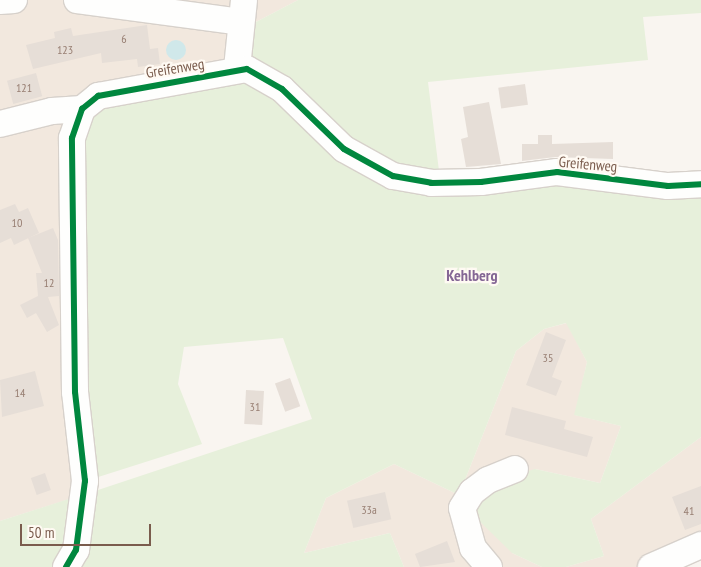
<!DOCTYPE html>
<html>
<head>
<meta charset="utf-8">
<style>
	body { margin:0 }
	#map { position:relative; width:701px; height:567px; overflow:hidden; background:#f9f5f0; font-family:"PT Sans Narrow",sans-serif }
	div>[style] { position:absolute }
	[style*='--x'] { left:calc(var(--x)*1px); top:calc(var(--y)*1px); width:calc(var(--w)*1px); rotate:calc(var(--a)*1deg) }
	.residential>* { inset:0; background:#f2e8de }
	.green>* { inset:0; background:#e7f0db }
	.water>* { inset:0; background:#d0e8ea }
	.round { border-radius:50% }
	.building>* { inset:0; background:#e6ded7; transform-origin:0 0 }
	.roads { filter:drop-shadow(1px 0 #d7d1cb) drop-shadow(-1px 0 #d7d1cb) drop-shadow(0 1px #d7d1cb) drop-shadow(0 -1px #d7d1cb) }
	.minor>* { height:26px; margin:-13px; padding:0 13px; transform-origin:13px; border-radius:13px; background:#fefefd }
	.cycleway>* { height:6px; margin:-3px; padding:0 3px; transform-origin:3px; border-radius:3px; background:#00873e }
	span { translate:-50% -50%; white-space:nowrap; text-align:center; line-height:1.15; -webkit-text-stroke:4.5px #fffaf3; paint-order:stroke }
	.number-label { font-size:12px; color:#977e72 }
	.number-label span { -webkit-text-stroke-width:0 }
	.street-label { font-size:15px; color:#7a5c4d }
	.neighbourhood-label { font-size:16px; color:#846695; font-weight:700 }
	.scale { position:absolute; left:20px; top:524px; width:131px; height:22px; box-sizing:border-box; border:2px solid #7a5c4d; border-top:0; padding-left:6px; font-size:15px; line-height:18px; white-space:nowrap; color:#7a5c4d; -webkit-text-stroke:4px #fffaf3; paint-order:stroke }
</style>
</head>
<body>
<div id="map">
	<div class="residential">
		<i style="clip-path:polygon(0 0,298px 0,250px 25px,243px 73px,99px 102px,95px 491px,0 521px)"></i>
		<i style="clip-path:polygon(567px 323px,587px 362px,575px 415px,621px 426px,600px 483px,535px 469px,512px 553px,542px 567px,404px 567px,390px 533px,304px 553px,326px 498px,394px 464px,459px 495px,516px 351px,544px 329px)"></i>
		<i style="clip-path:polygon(701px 437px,701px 552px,667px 567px,566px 567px,604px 556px,591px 519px)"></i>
	</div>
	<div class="green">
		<i style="clip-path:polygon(298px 0,701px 0,701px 13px,643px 17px,648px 60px,428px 82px,440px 179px,365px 156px,244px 61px,250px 25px)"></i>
		<i style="clip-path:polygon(243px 73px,358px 165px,701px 192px,701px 437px,591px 519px,604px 556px,566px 567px,542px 567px,512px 553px,467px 509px,498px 480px,535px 469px,600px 483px,621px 426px,574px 415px,587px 362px,566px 323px,544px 329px,516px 351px,459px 495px,394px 464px,326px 498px,304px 553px,390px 533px,404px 567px,74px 567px,95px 491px,312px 419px,283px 338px,184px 347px,178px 384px,202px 444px,92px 479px,80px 132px,99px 102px)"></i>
		<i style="clip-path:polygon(78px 496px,66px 550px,57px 567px,0 567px,0 521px)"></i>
	</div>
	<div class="water">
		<i class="round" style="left:166px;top:40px;width:20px;height:20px"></i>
	</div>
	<div class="building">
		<i style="clip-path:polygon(147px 25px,150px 49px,158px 48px,160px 64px,138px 67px,137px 59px,102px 63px,101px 53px,33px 69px,26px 45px,55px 38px,54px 32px,71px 28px,73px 36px)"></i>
		<i style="left:36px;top:73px;width:24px;height:30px;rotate:75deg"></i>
		<i style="left:525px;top:84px;width:21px;height:27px;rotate:82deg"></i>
		<i style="clip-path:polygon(489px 102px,501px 164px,466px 167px,461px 139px,468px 137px,463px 107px)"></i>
		<i style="clip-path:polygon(538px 135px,552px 135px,552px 144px,613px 142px,613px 159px,555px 157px,522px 161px,522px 144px,538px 144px)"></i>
		<i style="clip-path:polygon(15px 204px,19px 212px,28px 208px,39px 233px,14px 245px,11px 238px,0 243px,0 210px)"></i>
		<i style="clip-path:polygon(53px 228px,58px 240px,59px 296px,48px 297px,59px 325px,47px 332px,36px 313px,27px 318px,20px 305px,38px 296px,36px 273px,42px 273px,28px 238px)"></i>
		<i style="clip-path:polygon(546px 332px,566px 340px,552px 377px,562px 381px,556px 396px,526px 385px)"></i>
		<i style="clip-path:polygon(35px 371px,44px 406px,2px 417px,0 380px)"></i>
		<i style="left:290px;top:378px;width:30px;height:16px;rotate:70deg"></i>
		<i style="left:246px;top:390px;width:18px;height:34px;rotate:3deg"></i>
		<i style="clip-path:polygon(512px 407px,566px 421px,564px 429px,593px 437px,587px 457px,505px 435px)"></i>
		<i style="left:45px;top:473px;width:18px;height:15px;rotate:71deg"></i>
		<i style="clip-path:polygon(701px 486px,701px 524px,685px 530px,672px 497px)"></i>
		<i style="left:385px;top:492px;width:28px;height:39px;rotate:77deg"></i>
		<i style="clip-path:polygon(447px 541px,455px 562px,420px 567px,415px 554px)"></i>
	</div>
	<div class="roads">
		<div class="minor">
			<i style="--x:77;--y:0;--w:165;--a:7.6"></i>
			<i style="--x:0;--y:1;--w:14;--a:-4"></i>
			<i style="--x:237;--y:68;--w:68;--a:-84.1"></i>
			<i style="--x:0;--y:124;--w:54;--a:-14"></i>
			<i style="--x:52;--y:111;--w:30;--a:-4"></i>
			<i style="--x:66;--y:567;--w:20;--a:-60"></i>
			<i style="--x:76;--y:550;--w:70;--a:-82.6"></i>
			<i style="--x:85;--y:481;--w:90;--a:-96.4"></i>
			<i style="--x:75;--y:392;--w:254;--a:-90.7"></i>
			<i style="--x:72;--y:138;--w:31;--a:-71"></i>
			<i style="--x:82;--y:109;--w:21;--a:-39"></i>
			<i style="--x:98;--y:96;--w:151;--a:-10.3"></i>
			<i style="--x:247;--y:69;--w:40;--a:29.7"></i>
			<i style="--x:282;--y:89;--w:86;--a:44.1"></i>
			<i style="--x:344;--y:149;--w:56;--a:28.9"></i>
			<i style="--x:393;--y:176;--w:39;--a:10"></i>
			<i style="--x:431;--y:183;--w:50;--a:-1.1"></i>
			<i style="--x:481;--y:182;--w:77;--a:-7.5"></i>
			<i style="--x:557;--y:172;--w:112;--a:7.2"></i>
			<i style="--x:668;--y:186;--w:33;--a:-3"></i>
			<i style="--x:489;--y:567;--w:25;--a:-130"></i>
			<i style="--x:473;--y:548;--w:41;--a:-105.4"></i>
			<i style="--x:462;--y:508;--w:19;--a:-58"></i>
			<i style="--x:472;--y:492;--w:20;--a:-37"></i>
			<i style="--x:488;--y:480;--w:29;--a:-22"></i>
			<i style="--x:651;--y:567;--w:55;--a:-23.7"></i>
		</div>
	</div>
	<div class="cycleway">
		<i style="--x:66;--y:567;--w:20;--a:-60"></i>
		<i style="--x:76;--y:550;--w:70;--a:-82.6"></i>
		<i style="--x:85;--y:481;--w:90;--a:-96.4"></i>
		<i style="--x:75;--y:392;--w:254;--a:-90.7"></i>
		<i style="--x:72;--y:138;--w:31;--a:-71"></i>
		<i style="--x:82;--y:109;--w:21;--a:-39"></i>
		<i style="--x:98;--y:96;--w:151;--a:-10.3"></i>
		<i style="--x:247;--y:69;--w:40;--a:29.7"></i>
		<i style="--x:282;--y:89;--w:86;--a:44.1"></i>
		<i style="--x:344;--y:149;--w:56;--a:28.9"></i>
		<i style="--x:393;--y:176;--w:39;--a:10"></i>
		<i style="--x:431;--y:183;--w:50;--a:-1.1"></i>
		<i style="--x:481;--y:182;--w:77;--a:-7.5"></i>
		<i style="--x:557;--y:172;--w:112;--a:7.2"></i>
		<i style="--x:668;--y:186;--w:33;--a:-3"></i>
	</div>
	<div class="number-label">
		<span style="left:124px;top:39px">6</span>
		<span style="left:65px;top:50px">123</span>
		<span style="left:24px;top:88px">121</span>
		<span style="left:17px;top:223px">10</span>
		<span style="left:49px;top:283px">12</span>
		<span style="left:548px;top:358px">35</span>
		<span style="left:20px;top:393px">14</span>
		<span style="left:255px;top:407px">31</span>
		<span style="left:369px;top:510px">33a</span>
		<span style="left:689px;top:511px">41</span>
	</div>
	<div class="street-label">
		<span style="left:175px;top:68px;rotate:-9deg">Greifenweg</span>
		<span style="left:588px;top:164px;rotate:5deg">Greifenweg</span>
	</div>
	<div class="neighbourhood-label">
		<span style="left:472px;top:275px">Kehlberg</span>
	</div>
	<div class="scale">50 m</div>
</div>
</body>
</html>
